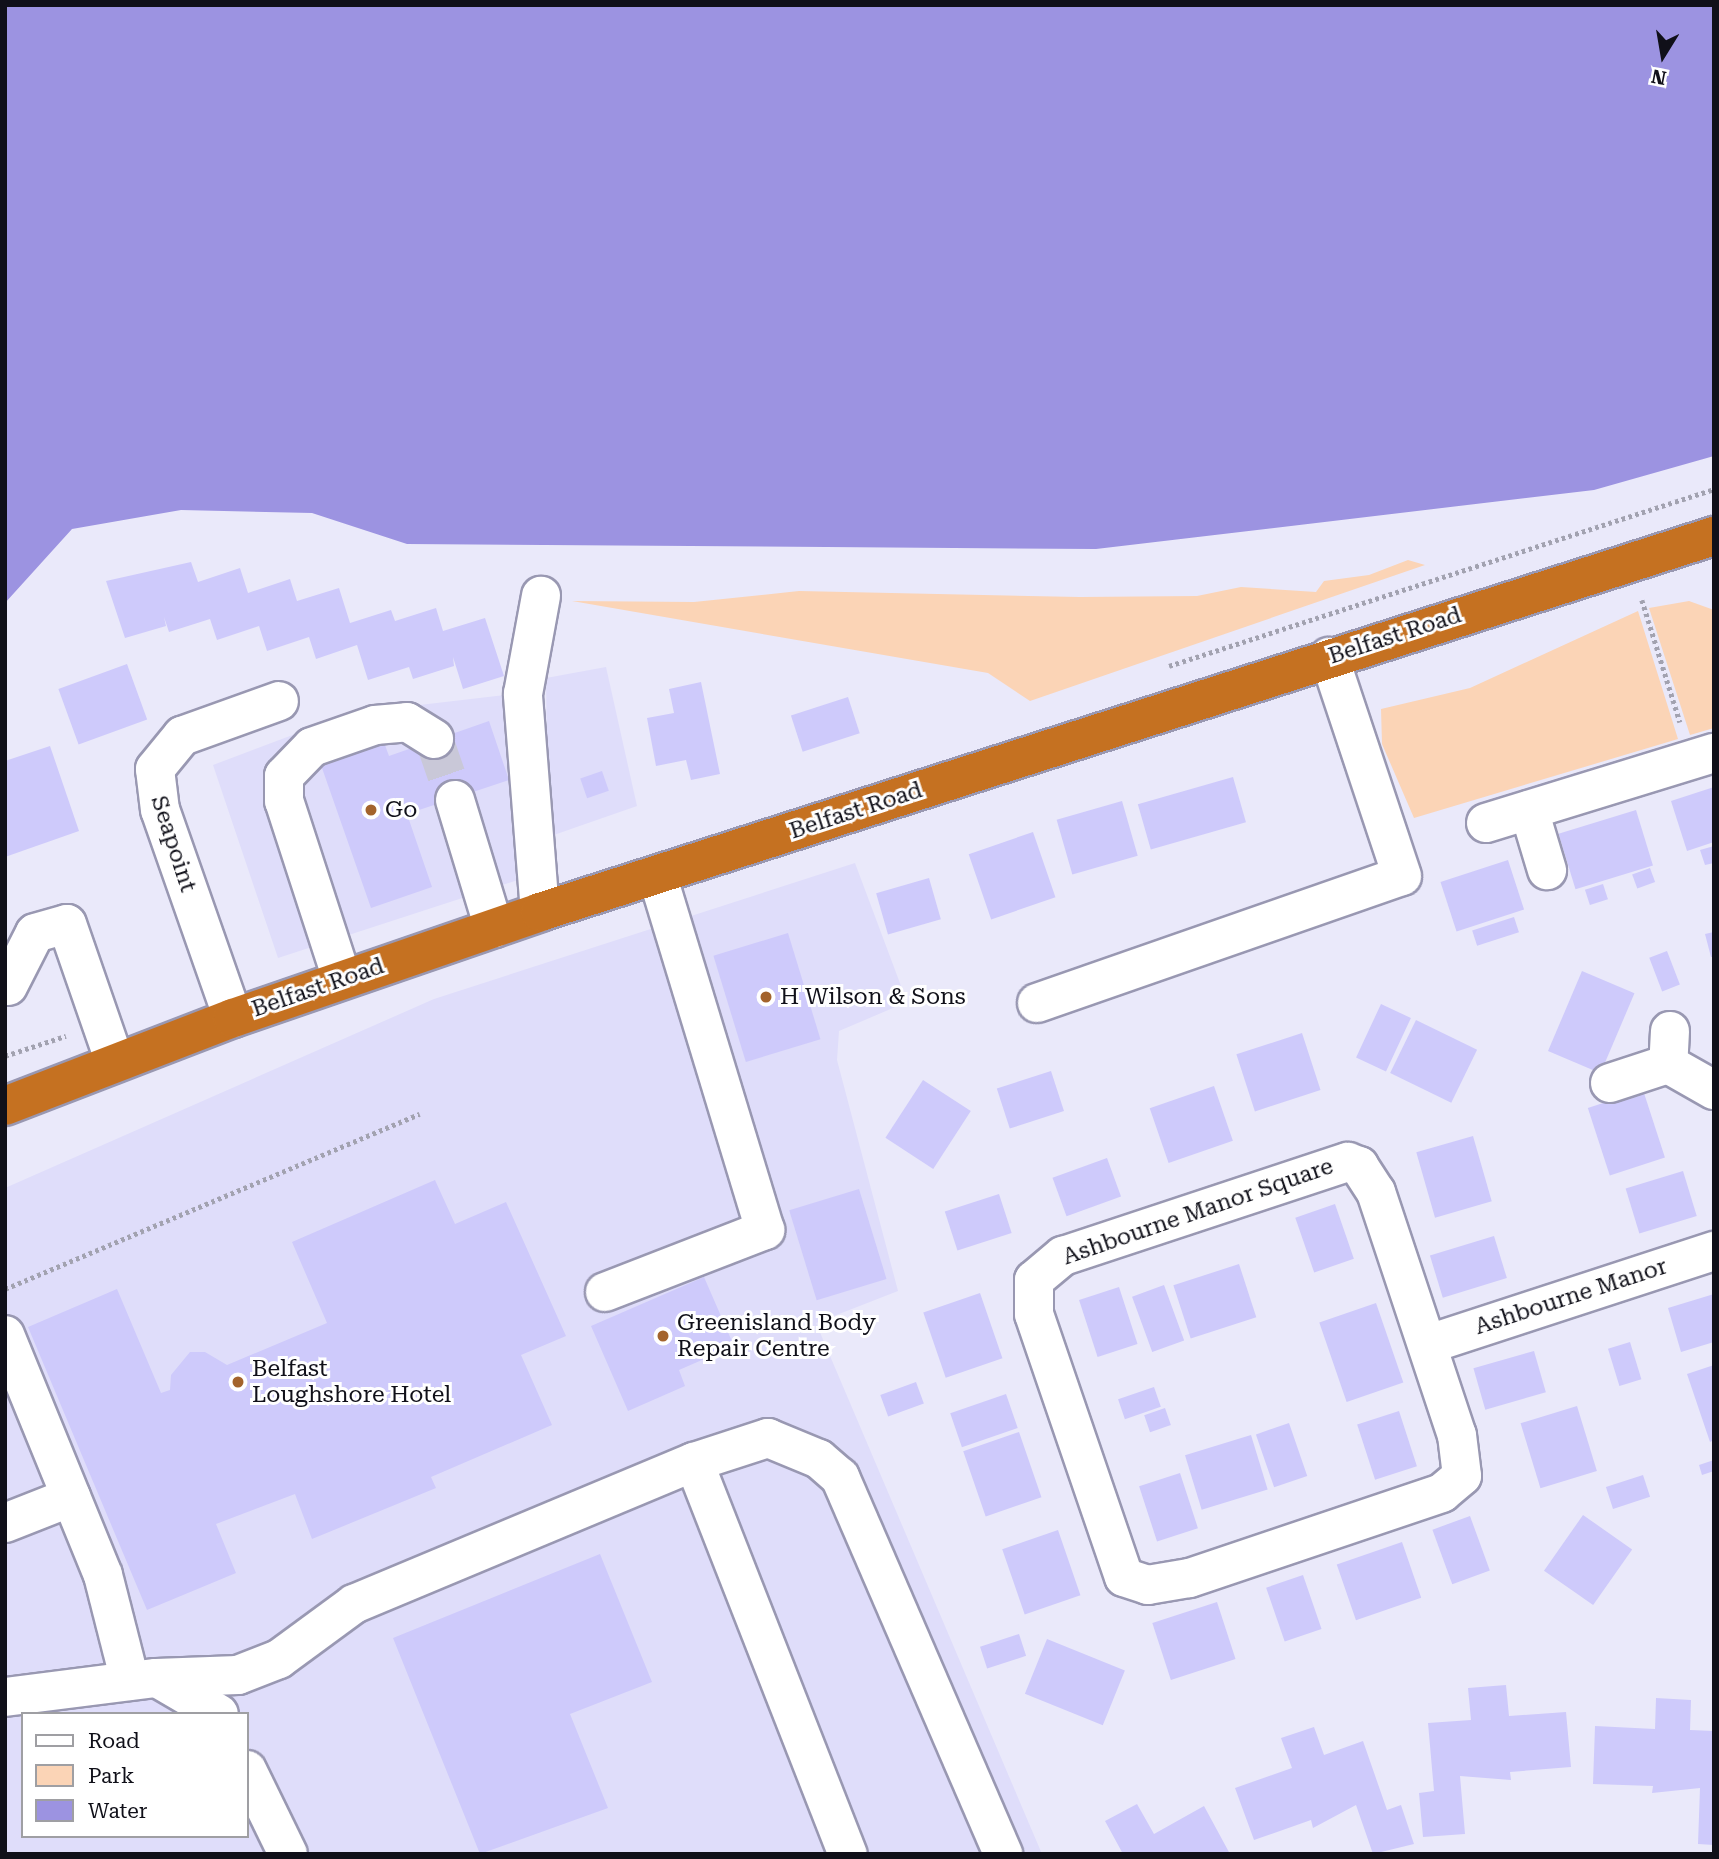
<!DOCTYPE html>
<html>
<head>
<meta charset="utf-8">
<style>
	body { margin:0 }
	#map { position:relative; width:1719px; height:1859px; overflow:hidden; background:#eae9fa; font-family:"Roboto Serif",serif }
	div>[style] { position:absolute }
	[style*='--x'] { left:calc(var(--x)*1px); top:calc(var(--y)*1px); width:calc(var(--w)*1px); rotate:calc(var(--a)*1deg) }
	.built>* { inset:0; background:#dfddfa }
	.green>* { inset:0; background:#fbd4b6 }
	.water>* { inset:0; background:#9c93e1 }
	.building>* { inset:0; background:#cecafb; transform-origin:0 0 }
	.minor-tunnel>* { height:38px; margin-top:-19px; transform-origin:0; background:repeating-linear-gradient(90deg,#c9c8d8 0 38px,transparent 0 57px) }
	.path>* { height:4.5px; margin-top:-2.25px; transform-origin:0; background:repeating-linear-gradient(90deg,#a2a2b0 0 3.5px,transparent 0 7px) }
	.roads { filter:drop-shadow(2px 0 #9998b2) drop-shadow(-2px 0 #9998b2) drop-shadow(0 2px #9998b2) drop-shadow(0 -2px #9998b2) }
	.minor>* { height:38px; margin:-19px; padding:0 19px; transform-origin:19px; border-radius:19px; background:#fff }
	.highway>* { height:38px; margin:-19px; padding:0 19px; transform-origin:19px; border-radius:19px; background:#c57121 }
	.dots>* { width:19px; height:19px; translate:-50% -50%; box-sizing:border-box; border:4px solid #fff; border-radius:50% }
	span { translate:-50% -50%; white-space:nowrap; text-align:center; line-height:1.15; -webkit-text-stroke:6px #fff; paint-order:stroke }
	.street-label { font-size:23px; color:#101019 }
	.poi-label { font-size:23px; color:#101019 }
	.left { translate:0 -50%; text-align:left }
	.frame { position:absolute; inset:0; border:7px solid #101019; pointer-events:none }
	.legend { position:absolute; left:21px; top:1712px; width:228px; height:126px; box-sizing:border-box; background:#fff; border:2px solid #9f9fa3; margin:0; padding:9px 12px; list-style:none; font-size:21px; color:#101019 }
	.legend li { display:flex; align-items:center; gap:14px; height:35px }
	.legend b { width:35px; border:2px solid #9f9fa3 }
	.north { position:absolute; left:1628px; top:21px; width:70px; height:70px; -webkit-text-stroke:5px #fff; paint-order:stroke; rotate:191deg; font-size:19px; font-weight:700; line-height:28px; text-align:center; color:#101019 }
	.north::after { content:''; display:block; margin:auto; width:24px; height:32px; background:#101019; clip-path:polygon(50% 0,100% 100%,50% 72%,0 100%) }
</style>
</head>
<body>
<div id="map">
	<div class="built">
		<i style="clip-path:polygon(606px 667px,637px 806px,548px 837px,546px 678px)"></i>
		<i style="clip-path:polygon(505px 695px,524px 878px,278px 958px,213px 765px,351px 713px)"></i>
		<i style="clip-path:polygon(evenodd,855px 863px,907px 1002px,839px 1031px,837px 1060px,898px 1291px,816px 1323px,1042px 1854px,5px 1854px,5px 1188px,434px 999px,855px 863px,23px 1714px,247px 1714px,247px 1836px,23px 1836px,23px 1714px)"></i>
	</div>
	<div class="green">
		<i style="clip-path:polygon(1408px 560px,1425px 565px,1030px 701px,988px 673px,572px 601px,694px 602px,799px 591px,1080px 597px,1197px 596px,1241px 587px,1316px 592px,1324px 581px,1369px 575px)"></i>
		<i style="clip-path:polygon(1689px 601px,1714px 610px,1714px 728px,1690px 735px,1649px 608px)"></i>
		<i style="clip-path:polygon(1638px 611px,1678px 739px,1414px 818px,1382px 744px,1381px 709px,1470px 688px)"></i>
	</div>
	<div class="water">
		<i style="clip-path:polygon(5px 5px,1714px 5px,1714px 456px,1594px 490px,1096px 549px,407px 544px,312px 513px,181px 510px,72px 529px,5px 603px)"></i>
	</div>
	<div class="building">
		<i style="clip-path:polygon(191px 562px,198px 582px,240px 568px,248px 593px,290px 579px,297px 601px,339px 588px,350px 623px,391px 610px,395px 621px,436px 608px,443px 631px,485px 618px,504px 676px,463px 689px,453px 657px,454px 666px,413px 679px,409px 667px,368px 680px,357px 645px,316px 659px,309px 637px,267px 651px,259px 626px,217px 640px,210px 619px,169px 632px,164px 617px,166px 626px,125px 638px,106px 581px)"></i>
		<i style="left:127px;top:664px;width:59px;height:73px;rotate:70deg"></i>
		<i style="clip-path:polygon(701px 682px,720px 774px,691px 780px,686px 760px,656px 766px,647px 718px,674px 713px,669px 689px)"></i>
		<i style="left:848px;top:697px;width:38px;height:60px;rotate:72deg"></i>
		<i style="clip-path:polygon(489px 721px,509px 780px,407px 814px,432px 887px,371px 908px,315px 748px,378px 726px,389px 756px)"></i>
		<i style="clip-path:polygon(50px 746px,79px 831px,5px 857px,5px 761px)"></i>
		<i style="left:602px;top:771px;width:21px;height:23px;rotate:71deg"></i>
		<i style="left:1233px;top:777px;width:47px;height:99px;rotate:74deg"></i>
		<i style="clip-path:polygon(1714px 787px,1714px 842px,1687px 851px,1671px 801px)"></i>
		<i style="left:1122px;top:801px;width:57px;height:68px;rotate:74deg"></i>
		<i style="left:1636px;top:810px;width:58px;height:81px;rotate:73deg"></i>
		<i style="left:1033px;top:832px;width:69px;height:68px;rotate:71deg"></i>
		<i style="clip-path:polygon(1714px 846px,1714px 863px,1705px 865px,1700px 850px)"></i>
		<i style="left:1508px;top:860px;width:52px;height:71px;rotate:72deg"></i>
		<i style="left:1650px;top:868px;width:15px;height:19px;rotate:70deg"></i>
		<i style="left:929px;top:878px;width:43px;height:55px;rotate:74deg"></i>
		<i style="left:1603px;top:884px;width:16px;height:19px;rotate:72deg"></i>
		<i style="left:1514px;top:917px;width:16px;height:44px;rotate:72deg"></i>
		<i style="clip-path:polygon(1714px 932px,1714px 957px,1711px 957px,1705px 934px)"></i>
		<i style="left:788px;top:933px;width:111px;height:78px;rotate:73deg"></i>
		<i style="left:1667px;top:951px;width:36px;height:19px;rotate:69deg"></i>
		<i style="left:1582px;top:971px;width:57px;height:87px;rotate:23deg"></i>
		<i style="left:1381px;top:1004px;width:33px;height:59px;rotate:25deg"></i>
		<i style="left:1416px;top:1020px;width:68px;height:59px;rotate:26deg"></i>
		<i style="left:1302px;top:1033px;width:60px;height:69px;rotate:72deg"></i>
		<i style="left:1051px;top:1071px;width:42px;height:57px;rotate:72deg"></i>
		<i style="left:923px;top:1080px;width:57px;height:69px;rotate:33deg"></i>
		<i style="left:1214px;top:1086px;width:58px;height:68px;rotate:71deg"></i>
		<i style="left:1643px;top:1090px;width:71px;height:58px;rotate:72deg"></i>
		<i style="left:1473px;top:1136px;width:68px;height:59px;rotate:74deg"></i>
		<i style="left:1107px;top:1158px;width:41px;height:58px;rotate:70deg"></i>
		<i style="left:1683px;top:1171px;width:47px;height:60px;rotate:73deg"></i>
		<i style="clip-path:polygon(435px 1180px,455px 1224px,506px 1202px,566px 1336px,521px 1355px,552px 1425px,431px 1477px,436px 1488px,312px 1539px,295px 1494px,216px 1524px,236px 1573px,147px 1610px,28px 1327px,117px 1289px,161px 1393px,170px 1390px,171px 1375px,190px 1352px,205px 1352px,227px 1365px,327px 1323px,292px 1242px)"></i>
		<i style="left:859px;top:1189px;width:94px;height:73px;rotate:73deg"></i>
		<i style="left:999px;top:1194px;width:41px;height:57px;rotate:72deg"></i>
		<i style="left:1335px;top:1204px;width:58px;height:42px;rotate:71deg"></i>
		<i style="left:1494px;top:1236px;width:44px;height:67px;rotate:73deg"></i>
		<i style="left:1239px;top:1264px;width:56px;height:69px;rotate:72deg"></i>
		<i style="clip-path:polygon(704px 1277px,734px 1346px,679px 1370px,685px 1386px,628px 1411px,591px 1326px)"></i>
		<i style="left:1164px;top:1285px;width:59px;height:34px;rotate:70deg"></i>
		<i style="left:1119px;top:1287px;width:60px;height:42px;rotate:72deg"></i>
		<i style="left:980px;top:1293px;width:69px;height:60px;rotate:71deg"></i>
		<i style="clip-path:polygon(1714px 1294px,1714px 1342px,1681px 1352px,1668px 1308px)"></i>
		<i style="left:1376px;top:1303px;width:84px;height:60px;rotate:71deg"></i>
		<i style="left:1630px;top:1342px;width:39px;height:23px;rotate:73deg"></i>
		<i style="left:1534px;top:1351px;width:43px;height:63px;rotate:74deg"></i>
		<i style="clip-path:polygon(1714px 1365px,1714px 1440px,1710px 1442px,1687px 1374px)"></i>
		<i style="left:916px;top:1382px;width:23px;height:38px;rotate:70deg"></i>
		<i style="left:1154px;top:1387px;width:21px;height:38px;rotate:71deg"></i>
		<i style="left:1006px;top:1394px;width:36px;height:59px;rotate:71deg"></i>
		<i style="left:1577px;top:1406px;width:68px;height:59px;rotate:73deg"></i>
		<i style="left:1165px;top:1408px;width:18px;height:22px;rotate:71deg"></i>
		<i style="left:1399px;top:1411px;width:58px;height:44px;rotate:72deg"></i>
		<i style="left:1289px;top:1423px;width:56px;height:35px;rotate:71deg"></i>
		<i style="left:1019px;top:1432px;width:69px;height:59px;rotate:71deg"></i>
		<i style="left:1251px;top:1435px;width:57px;height:69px;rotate:73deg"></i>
		<i style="clip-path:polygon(1714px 1460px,1714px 1471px,1702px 1475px,1699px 1465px)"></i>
		<i style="left:1180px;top:1473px;width:58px;height:43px;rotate:72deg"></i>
		<i style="left:1643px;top:1475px;width:23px;height:39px;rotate:72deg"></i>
		<i style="left:1583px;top:1515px;width:60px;height:68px;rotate:35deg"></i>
		<i style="left:1470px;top:1516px;width:58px;height:40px;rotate:70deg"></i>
		<i style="left:1058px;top:1530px;width:69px;height:59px;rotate:71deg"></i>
		<i style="left:1402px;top:1542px;width:59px;height:69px;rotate:71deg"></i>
		<i style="clip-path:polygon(600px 1554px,652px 1682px,570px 1714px,608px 1808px,480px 1854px,393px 1638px)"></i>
		<i style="left:1303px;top:1575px;width:57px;height:39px;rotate:71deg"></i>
		<i style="left:1217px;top:1602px;width:60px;height:68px;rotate:72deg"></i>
		<i style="left:1019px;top:1634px;width:23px;height:41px;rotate:72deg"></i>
		<i style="left:1047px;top:1639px;width:84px;height:59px;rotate:22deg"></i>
		<i style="clip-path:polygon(1506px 1685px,1509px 1716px,1566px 1712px,1571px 1767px,1510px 1772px,1511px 1780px,1460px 1776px,1465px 1834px,1423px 1837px,1419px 1793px,1434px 1791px,1428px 1723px,1471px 1720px,1468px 1688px)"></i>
		<i style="clip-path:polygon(1656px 1698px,1691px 1700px,1690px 1730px,1714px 1731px,1714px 1845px,1698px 1844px,1700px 1788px,1652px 1793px,1653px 1786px,1593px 1784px,1595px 1726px,1655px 1729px)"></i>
		<i style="clip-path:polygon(1314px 1727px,1324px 1755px,1363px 1741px,1387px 1810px,1401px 1805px,1414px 1844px,1373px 1854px,1356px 1805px,1313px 1828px,1311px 1820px,1254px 1840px,1235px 1788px,1292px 1768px,1281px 1738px)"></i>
		<i style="clip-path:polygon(1137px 1804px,1154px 1834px,1204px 1806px,1230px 1854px,1123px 1854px,1105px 1821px)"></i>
	</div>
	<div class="minor-tunnel">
		<i style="--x:434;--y:739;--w:65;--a:71"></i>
	</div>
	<div class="path">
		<i style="--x:1642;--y:600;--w:128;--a:72.7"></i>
		<i style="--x:1169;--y:666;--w:573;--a:-17.99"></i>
		<i style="--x:5;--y:1056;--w:64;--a:-18.2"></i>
		<i style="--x:5;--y:1289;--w:450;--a:-22.9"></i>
	</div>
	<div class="roads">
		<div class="minor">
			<i style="--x:455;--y:800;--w:134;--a:73.1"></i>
			<i style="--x:1529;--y:810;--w:63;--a:73.3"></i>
			<i style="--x:1486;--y:823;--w:239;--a:-17.1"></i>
			<i style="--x:540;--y:912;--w:219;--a:-94.5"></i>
			<i style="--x:523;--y:694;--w:100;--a:-79.6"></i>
			<i style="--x:342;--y:979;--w:187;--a:-108"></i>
			<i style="--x:284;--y:801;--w:25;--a:-90"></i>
			<i style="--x:284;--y:776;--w:40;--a:-46"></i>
			<i style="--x:312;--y:747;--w:67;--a:-19.2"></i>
			<i style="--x:375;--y:725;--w:32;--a:-5"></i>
			<i style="--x:407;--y:722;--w:32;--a:32"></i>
			<i style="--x:8;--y:986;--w:59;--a:-63"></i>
			<i style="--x:35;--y:933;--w:33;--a:-16"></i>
			<i style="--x:67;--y:924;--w:147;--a:70.9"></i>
			<i style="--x:1037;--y:1003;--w:386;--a:-19.2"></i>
			<i style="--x:1402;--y:876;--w:231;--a:-108.4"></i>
			<i style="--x:233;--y:1018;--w:220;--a:-109.3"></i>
			<i style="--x:160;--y:810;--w:41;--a:-97"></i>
			<i style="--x:155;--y:769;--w:43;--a:-50.7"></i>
			<i style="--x:182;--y:736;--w:103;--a:-19.8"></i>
			<i style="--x:1670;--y:1031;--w:33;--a:93"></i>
			<i style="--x:1668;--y:1064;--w:53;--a:29.5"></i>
			<i style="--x:1610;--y:1083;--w:61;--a:-18.1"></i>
			<i style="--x:1348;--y:1162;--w:12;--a:20"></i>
			<i style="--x:1359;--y:1166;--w:31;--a:57"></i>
			<i style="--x:1376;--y:1192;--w:256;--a:71.6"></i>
			<i style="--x:1457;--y:1435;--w:41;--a:83"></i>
			<i style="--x:1462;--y:1476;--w:26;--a:140"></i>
			<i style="--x:1442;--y:1493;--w:267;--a:161.4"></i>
			<i style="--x:1189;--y:1578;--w:42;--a:170.3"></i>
			<i style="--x:1148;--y:1585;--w:25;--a:-162"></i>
			<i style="--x:1124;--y:1577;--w:278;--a:-108.9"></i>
			<i style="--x:1034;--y:1314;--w:34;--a:-90"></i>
			<i style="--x:1034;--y:1280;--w:38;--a:-40"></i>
			<i style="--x:1063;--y:1256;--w:300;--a:-18.3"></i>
			<i style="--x:605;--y:1292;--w:172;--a:-21.2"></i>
			<i style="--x:765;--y:1230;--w:371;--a:-106.9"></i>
			<i style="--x:5;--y:1335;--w:259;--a:67.8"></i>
			<i style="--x:103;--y:1575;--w:109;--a:75.7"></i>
			<i style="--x:1429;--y:1344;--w:300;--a:-18.1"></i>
			<i style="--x:694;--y:1462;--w:421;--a:68.6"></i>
			<i style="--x:5;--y:1523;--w:71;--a:-21.5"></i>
			<i style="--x:161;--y:1680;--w:67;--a:30.4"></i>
			<i style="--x:5;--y:1697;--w:152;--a:-7.2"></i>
			<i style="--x:156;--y:1678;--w:82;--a:-2.1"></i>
			<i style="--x:238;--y:1675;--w:44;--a:-21.3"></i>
			<i style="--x:279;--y:1659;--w:93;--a:-36.3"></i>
			<i style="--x:354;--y:1604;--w:368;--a:-22.7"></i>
			<i style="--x:694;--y:1462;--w:78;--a:-18"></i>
			<i style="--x:768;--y:1438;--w:55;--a:22.4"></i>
			<i style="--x:819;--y:1459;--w:28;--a:41"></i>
			<i style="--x:840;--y:1477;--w:411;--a:66.6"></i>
			<i style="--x:247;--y:1770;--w:93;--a:64"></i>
		</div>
		<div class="highway">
			<i style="--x:5;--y:1106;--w:244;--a:-21.1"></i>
			<i style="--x:233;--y:1018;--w:325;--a:-19"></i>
			<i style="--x:540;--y:912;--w:1233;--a:-17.76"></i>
		</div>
	</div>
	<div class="dots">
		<i style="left:371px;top:810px;background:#a3632c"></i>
		<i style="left:766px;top:997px;background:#a3632c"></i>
		<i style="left:663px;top:1336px;background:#a3632c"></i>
		<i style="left:238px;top:1382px;background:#a3632c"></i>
	</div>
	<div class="street-label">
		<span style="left:1395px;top:636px;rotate:-18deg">Belfast Road</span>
		<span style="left:856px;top:811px;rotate:-18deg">Belfast Road</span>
		<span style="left:173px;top:844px;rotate:72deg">Seapoint</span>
		<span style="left:318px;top:988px;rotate:-19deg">Belfast Road</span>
		<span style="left:1198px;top:1212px;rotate:-19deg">Ashbourne Manor Square</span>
		<span style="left:1571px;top:1297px;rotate:-18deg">Ashbourne Manor</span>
	</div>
	<div class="poi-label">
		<span class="left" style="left:385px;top:810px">Go</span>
		<span class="left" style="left:780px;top:997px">H Wilson &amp; Sons</span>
		<span class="left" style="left:677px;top:1336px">Greenisland Body<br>Repair Centre</span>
		<span class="left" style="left:252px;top:1382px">Belfast<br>Loughshore Hotel</span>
	</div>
	<div class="frame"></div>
	<ul class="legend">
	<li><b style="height:9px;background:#fff"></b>Road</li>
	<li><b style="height:19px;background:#fbd4b6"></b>Park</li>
	<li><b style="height:19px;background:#9c93e1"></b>Water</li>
	</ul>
	<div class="north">N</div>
</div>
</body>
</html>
